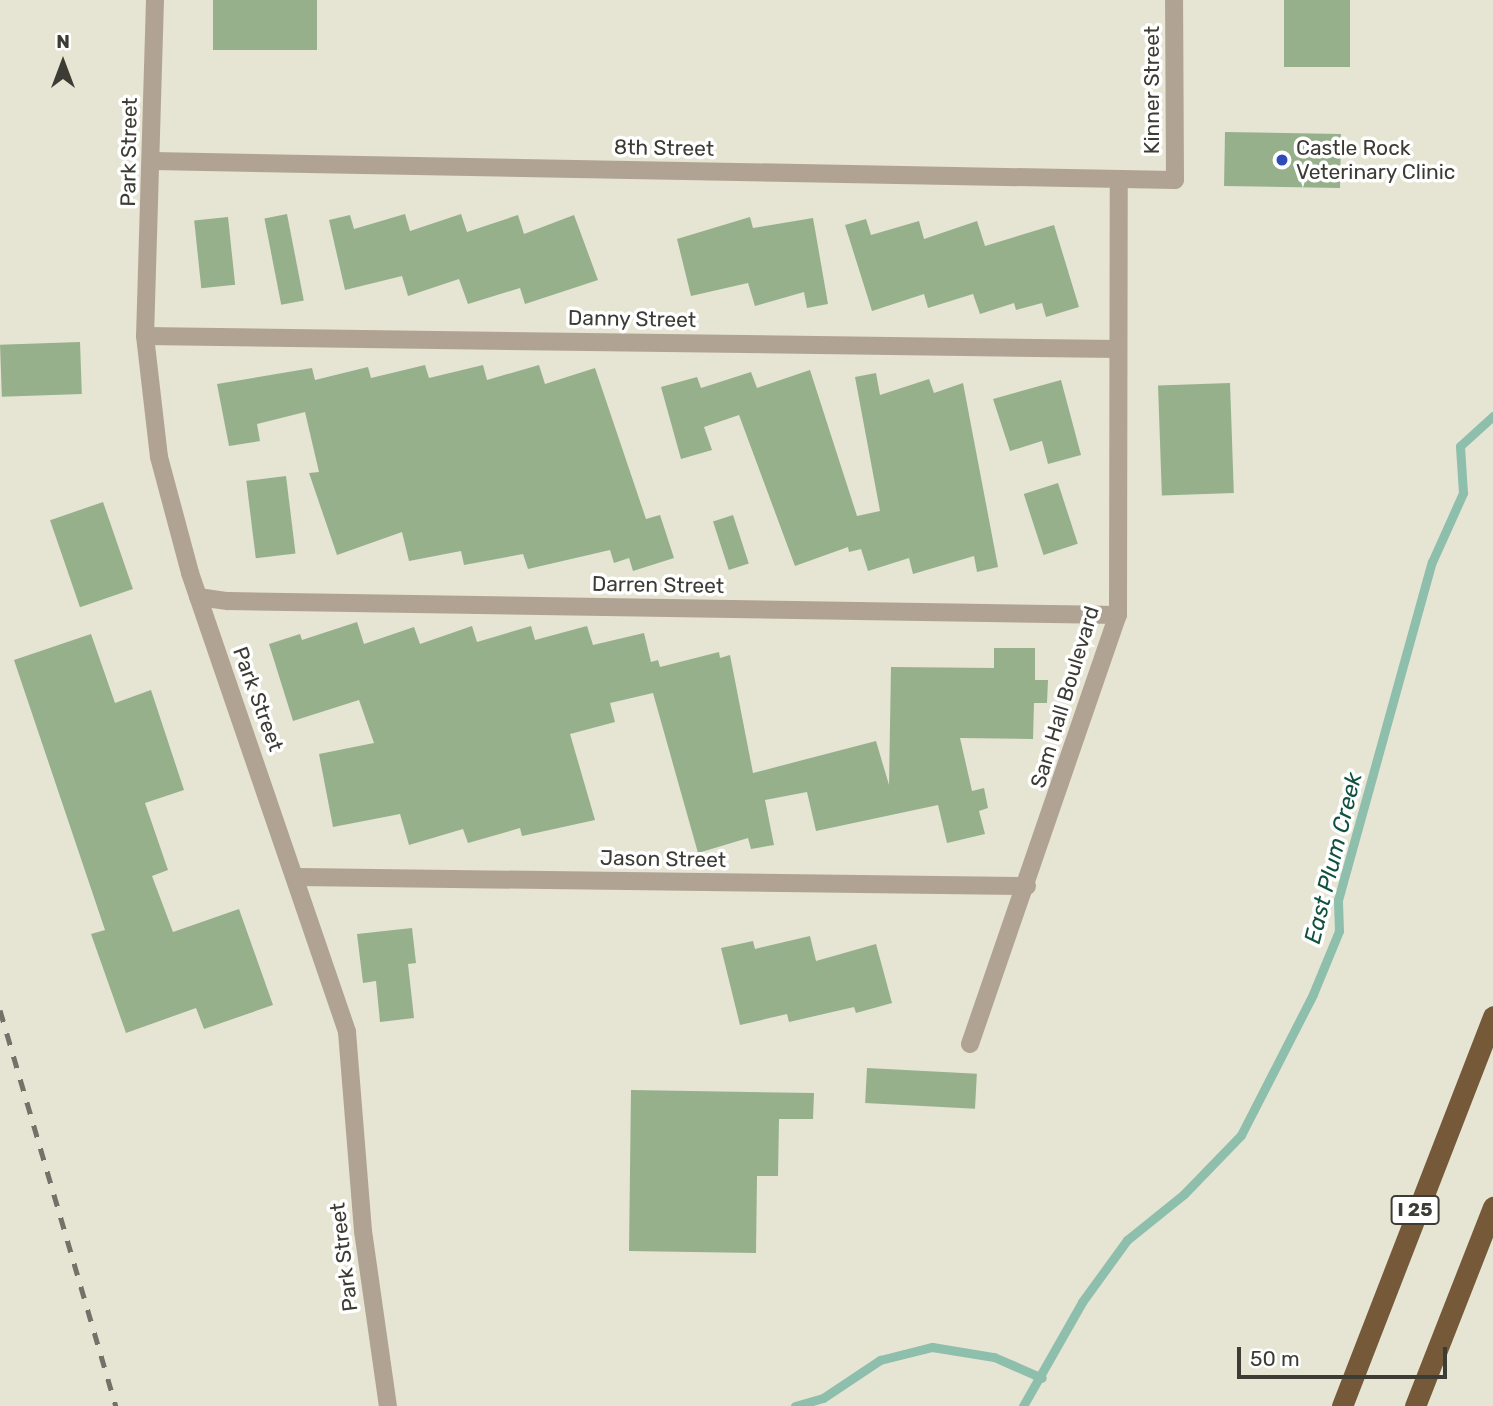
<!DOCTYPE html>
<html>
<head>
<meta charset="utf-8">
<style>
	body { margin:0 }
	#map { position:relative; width:1493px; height:1406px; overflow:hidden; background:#e6e4d3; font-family:Rubik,sans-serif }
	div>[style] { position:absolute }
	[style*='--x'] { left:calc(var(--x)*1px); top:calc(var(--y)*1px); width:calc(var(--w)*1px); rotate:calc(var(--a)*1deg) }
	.stream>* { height:9px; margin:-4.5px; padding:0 4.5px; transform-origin:4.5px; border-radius:4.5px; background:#8dbfac }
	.building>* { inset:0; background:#96b08b; transform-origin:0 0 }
	.minor>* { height:18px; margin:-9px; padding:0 9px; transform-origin:9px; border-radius:9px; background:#b1a394 }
	.highway>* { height:21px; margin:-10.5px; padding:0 10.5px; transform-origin:10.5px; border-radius:10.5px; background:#755939 }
	.rail>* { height:5px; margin-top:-2.5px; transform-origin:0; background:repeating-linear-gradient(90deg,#737268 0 12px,transparent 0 24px) }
	.dots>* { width:19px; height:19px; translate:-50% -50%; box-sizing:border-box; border:4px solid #fff; border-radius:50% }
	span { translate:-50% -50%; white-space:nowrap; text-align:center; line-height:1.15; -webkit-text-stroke:7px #fff; paint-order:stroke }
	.shield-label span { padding:2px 5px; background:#fff; border:2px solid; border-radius:5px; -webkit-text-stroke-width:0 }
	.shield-label { font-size:19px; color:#3c3c35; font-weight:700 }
	.street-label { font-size:21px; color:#3c3c35 }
	.poi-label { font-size:21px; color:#3c3c35 }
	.left { translate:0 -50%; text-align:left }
	.water-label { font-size:23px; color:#11523f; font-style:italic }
	.north { position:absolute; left:28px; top:28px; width:70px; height:70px; -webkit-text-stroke:5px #fff; paint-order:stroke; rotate:0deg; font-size:19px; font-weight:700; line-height:28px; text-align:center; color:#3c3c35 }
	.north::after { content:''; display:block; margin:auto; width:24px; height:32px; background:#3c3c35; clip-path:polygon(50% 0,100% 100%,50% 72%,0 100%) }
	.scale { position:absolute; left:1237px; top:1347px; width:210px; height:32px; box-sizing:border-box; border:4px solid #3c3c35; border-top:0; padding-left:9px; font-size:21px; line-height:24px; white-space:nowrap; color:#3c3c35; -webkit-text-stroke:5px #fff; paint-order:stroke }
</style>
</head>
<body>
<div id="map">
	<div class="stream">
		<i style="--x:795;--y:1406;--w:29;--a:-16"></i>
		<i style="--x:823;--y:1398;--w:69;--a:-33.7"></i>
		<i style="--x:880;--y:1360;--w:54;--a:-14"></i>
		<i style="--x:932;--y:1347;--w:63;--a:9.2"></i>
		<i style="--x:994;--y:1357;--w:52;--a:23.6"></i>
		<i style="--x:1023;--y:1406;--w:120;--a:-60.4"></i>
		<i style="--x:1082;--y:1302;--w:77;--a:-54"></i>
		<i style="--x:1127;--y:1240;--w:73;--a:-38.9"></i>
		<i style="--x:1184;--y:1194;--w:82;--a:-46"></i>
		<i style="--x:1241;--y:1135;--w:158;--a:-62.9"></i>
		<i style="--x:1313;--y:994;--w:68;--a:-67.6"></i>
		<i style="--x:1339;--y:931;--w:31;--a:-92"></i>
		<i style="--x:1338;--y:900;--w:351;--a:-74.5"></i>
		<i style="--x:1432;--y:562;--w:76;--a:-65.8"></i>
		<i style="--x:1463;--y:493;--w:47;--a:-93.7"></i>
		<i style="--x:1460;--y:446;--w:45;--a:-42.3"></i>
	</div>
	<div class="building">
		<i style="left:213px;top:0;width:104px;height:50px"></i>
		<i style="left:1284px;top:0;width:66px;height:67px"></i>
		<i style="left:1225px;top:132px;width:116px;height:54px;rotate:1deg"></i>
		<i style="left:287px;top:214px;width:88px;height:23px;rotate:79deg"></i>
		<i style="clip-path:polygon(405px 214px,410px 231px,461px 214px,467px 232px,518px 215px,524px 234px,574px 215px,598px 280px,525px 304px,520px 288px,468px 304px,459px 279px,408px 296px,402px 276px,345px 290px,329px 220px,350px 215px,354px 229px)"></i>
		<i style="left:228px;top:217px;width:68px;height:34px;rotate:84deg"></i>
		<i style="clip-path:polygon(750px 217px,753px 228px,813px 218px,828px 304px,807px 308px,804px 292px,755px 306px,748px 283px,691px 296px,677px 239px)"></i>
		<i style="clip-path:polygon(866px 219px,871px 235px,919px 221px,924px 239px,977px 221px,985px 246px,1054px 225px,1079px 307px,1046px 317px,1042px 303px,1016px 310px,1014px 303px,980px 314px,973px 294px,928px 308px,924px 294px,872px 311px,845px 225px)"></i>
		<i style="left:80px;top:342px;width:52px;height:80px;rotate:88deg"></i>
		<i style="clip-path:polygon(425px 365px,429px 378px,483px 365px,487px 380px,539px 365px,545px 384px,595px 368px,646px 519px,660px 515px,674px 558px,633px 571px,629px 558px,614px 563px,610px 550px,528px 569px,523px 554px,464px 565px,461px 551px,409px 561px,402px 532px,337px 555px,309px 473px,319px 472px,305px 412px,257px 424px,260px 441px,229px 446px,217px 384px,312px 368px,315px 380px,368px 367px,371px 378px)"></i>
		<i style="clip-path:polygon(810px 370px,857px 516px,880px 511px,855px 377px,876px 373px,880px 395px,929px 379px,934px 393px,963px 383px,998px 567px,977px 572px,974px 556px,913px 574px,909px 558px,868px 571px,861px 549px,849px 552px,848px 547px,795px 566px,739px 415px,704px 427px,712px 450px,681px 459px,661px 387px,697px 377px,701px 388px,751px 372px,757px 388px)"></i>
		<i style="clip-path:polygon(1061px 380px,1081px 455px,1048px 464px,1042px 441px,1010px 451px,993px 399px)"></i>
		<i style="left:1230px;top:383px;width:110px;height:72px;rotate:88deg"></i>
		<i style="left:286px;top:476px;width:78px;height:40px;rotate:83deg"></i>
		<i style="left:1058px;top:483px;width:64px;height:36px;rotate:72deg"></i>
		<i style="left:103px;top:502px;width:92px;height:56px;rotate:71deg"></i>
		<i style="left:733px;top:515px;width:51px;height:21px;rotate:72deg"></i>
		<i style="clip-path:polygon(357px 622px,364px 644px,414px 627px,420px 644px,472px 626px,477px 642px,531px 626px,535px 640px,587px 626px,593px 645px,644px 633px,651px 662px,658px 660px,660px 667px,719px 652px,720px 658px,730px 655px,753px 773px,876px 741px,889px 785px,891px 667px,994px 668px,994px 648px,1035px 648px,1035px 680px,1048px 680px,1047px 703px,1034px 703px,1033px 739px,960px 738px,972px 791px,984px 788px,988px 808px,979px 811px,985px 834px,947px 843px,938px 805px,816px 831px,807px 792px,765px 800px,774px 845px,751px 849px,748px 838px,698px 853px,653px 693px,610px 703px,615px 722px,570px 734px,595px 820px,522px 836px,520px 828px,468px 843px,463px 829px,409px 845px,400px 814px,333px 827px,319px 754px,374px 743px,359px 700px,293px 721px,269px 644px,300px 634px,302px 640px)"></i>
		<i style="clip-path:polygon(91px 634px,115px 703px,151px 690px,184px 790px,145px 803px,168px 870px,152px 876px,173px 932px,239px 909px,273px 1005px,204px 1029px,196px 1008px,126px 1033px,91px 934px,105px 930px,14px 660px)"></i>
		<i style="clip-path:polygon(412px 928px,416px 963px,408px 964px,414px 1018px,380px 1022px,376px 981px,363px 983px,357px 934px)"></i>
		<i style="clip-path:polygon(810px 936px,816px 961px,876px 944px,892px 1003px,856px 1013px,854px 1007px,789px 1022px,787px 1014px,740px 1025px,721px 948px,753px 941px,755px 949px)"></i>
		<i style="left:867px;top:1068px;width:110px;height:35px;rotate:3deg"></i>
		<i style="clip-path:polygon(631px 1090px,814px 1093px,813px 1119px,779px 1119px,778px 1176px,757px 1176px,756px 1253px,629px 1251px)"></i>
	</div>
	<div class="minor">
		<i style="--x:155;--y:0;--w:336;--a:91.7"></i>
		<i style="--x:145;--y:336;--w:122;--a:83.4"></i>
		<i style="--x:159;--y:457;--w:120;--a:75"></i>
		<i style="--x:190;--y:573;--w:485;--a:71.1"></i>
		<i style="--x:347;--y:1032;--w:200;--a:85.4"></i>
		<i style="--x:363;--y:1231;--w:177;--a:81.9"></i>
		<i style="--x:153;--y:161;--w:1022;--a:1.07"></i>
		<i style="--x:1175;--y:180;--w:180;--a:-90.3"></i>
		<i style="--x:145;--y:336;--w:973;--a:0.77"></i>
		<i style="--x:198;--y:597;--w:30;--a:8"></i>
		<i style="--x:228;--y:601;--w:890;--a:0.9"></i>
		<i style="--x:298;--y:877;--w:729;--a:0.71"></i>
		<i style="--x:970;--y:1044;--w:454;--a:-71"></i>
		<i style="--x:1118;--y:615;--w:435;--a:-89.9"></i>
	</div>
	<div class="highway">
		<i style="--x:1342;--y:1406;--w:418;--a:-68.8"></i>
		<i style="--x:1415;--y:1406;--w:214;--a:-68.6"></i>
	</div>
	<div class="rail">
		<i style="--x:0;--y:1010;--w:413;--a:73.7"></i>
	</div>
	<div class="dots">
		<i style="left:1282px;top:160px;background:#2e4bbc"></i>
	</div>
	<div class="shield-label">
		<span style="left:1415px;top:1210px">I 25</span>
	</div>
	<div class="street-label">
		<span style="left:1152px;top:90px;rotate:-90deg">Kinner Street</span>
		<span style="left:664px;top:148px;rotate:1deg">8th Street</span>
		<span style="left:129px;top:152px;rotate:-89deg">Park Street</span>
		<span style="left:632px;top:319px;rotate:1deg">Danny Street</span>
		<span style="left:658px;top:585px;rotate:1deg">Darren Street</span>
		<span style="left:1065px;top:697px;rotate:-73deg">Sam Hall Boulevard</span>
		<span style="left:258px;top:699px;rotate:70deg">Park Street</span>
		<span style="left:663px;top:859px;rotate:1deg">Jason Street</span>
		<span style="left:344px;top:1257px;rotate:-97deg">Park Street</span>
	</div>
	<div class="poi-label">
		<span class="left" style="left:1296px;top:160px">Castle Rock<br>Veterinary Clinic</span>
	</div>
	<div class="water-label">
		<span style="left:1333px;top:858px;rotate:-76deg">East Plum Creek</span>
	</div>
	<div class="north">N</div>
	<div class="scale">50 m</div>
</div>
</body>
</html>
